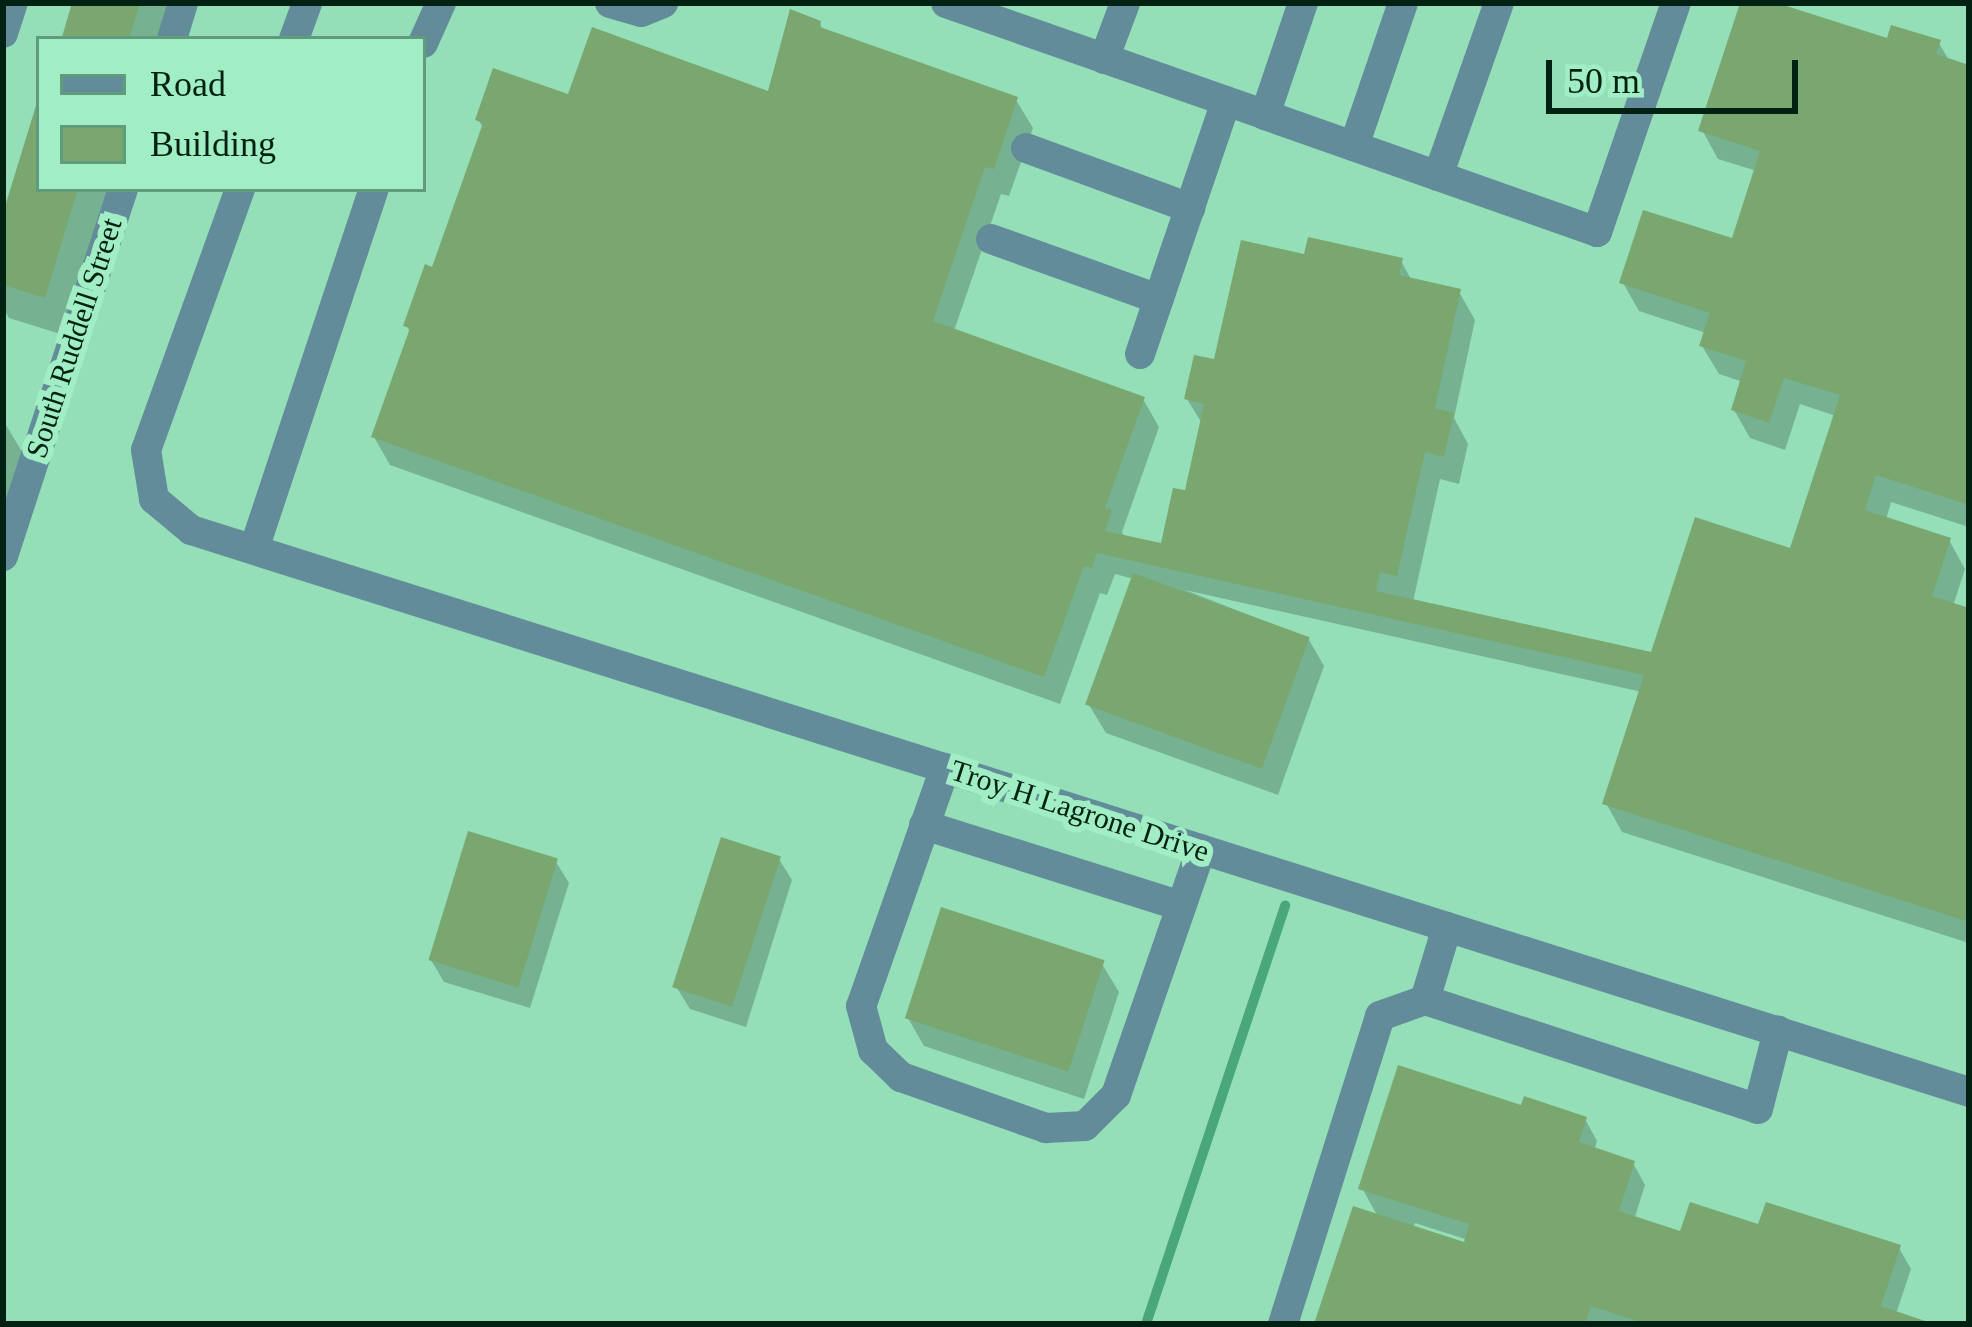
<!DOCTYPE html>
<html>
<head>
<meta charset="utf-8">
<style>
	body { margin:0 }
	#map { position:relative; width:1972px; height:1327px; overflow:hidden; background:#94dfb7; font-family:"Times New Roman",serif }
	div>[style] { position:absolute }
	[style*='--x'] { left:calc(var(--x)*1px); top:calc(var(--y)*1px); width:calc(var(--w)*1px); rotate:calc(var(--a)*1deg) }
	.shadow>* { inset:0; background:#0003 }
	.stream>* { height:10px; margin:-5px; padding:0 5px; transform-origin:5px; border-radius:5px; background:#4aa77b }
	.building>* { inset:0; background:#79a76f; transform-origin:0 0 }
	.minor>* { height:30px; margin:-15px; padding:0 15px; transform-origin:15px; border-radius:15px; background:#628c9a }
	span { translate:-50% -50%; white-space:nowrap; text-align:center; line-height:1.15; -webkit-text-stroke:12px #a1edc4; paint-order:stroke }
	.street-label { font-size:30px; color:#012113 }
	.frame { position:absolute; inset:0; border:6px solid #012113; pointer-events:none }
	.legend { position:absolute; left:36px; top:36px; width:390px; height:156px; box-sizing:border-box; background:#a1edc4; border:3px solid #619b7d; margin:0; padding:15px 21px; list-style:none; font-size:36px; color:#012113 }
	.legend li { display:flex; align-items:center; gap:24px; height:60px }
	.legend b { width:60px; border:3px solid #619b7d }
	.scale { position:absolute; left:1546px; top:60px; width:252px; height:54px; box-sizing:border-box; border:6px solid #012113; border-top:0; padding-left:15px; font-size:36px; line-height:42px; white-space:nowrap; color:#012113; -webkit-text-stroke:9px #a1edc4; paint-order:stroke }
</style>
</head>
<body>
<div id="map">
	<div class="shadow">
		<i style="clip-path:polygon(75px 3px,174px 3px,163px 39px,66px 39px)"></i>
		<i style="clip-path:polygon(1743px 3px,1767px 3px,1889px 42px,1939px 43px,1950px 62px,1969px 68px,1969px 527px,1891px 502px,1886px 520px,1949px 540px,1965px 569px,1953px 606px,1969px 611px,1969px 943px,1622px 832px,1606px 803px,1642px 692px,1185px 590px,1308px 638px,1324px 666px,1278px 795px,1106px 733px,1089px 705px,1134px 579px,1115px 574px,1107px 595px,1100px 593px,1060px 704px,390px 465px,374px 437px,411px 334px,406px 325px,433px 271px,484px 130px,478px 119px,570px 98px,770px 95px,819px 23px,824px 31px,1016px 100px,1033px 128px,1009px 196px,1001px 194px,954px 331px,1143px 399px,1159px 427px,1122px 532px,1125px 538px,1163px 547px,1188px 494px,1203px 425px,1187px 399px,1307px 257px,1401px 261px,1412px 281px,1459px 292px,1475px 320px,1454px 418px,1468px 444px,1459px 484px,1440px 479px,1413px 602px,1649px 655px,1792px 552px,1836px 416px,1800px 404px,1785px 450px,1750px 438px,1734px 410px,1743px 382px,1719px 374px,1702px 346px,1706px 333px,1639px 311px,1623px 283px,1734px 242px,1757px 171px,1718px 159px,1702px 130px)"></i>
		<i style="clip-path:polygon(39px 106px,39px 189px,112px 189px,67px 336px,9px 318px,3px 307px,3px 223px)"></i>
		<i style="clip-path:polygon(3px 420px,24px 455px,3px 521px)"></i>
		<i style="clip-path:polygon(779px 859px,792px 880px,746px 1027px,690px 1009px,677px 988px)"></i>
		<i style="clip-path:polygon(556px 862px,569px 883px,530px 1008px,444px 982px,431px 960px)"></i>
		<i style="clip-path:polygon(1102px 964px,1119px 992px,1084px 1099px,924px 1046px,908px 1018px)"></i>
		<i style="clip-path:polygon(evenodd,1523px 1109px,1585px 1119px,1597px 1141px,1594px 1151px,1633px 1163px,1645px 1185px,1634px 1220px,1682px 1235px,1760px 1228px,1899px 1248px,1911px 1269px,1896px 1314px,1928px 1324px,1317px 1324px,1378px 1217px,1362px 1188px,1523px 1109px,1415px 1223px,1468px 1240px,1466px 1246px,1413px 1228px,1415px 1223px)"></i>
	</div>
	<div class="stream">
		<i style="--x:1146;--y:1324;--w:441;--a:-71.6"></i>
	</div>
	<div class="building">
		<i style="clip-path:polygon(72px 3px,140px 3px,129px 39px,67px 39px,62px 37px)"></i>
		<i style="clip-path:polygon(1740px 3px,1777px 3px,1887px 38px,1891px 25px,1941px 40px,1936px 54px,1969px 65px,1969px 505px,1876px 475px,1865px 510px,1951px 538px,1932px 596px,1969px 608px,1969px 922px,1602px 804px,1644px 675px,1097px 553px,1092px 568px,1084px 566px,1044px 677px,371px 437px,410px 328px,403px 326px,425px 264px,432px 267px,483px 123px,475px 120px,493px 68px,568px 94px,592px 27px,768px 91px,790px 9px,821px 21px,820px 27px,1018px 97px,994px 169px,985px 167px,933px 321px,1145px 397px,1105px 508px,1112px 510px,1105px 531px,1161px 543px,1173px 488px,1185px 490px,1204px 404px,1184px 399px,1194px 355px,1214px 359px,1241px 240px,1304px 254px,1308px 237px,1403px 258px,1399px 275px,1461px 289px,1435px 408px,1454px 413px,1444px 457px,1425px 452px,1397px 576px,1380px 572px,1376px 591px,1651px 652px,1695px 517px,1790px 548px,1840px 395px,1784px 378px,1769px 423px,1731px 410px,1746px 361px,1699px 346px,1710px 313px,1619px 283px,1643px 210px,1732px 238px,1760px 151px,1698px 131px)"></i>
		<i style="clip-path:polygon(38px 99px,39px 189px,78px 189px,45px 298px,3px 285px,3px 213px)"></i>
		<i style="left:1133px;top:573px;width:188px;height:140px;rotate:20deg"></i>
		<i style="left:468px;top:831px;width:94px;height:135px;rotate:17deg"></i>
		<i style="left:721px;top:837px;width:63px;height:158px;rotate:18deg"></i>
		<i style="left:941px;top:907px;width:172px;height:117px;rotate:18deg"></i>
		<i style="clip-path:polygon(1398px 1065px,1521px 1105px,1524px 1096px,1587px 1117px,1579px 1142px,1635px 1161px,1619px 1211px,1680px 1231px,1690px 1202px,1758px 1224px,1766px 1202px,1901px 1245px,1881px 1306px,1934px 1324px,1646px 1324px,1591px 1306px,1585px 1324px,1314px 1324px,1353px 1206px,1464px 1242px,1469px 1224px,1358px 1189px)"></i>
	</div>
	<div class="minor">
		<i style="--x:610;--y:3;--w:32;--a:16"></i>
		<i style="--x:641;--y:12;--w:24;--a:-22"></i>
		<i style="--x:946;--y:3;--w:338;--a:19.3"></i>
		<i style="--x:1265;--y:115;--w:118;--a:-71.3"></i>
		<i style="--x:3;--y:33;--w:32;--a:-72"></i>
		<i style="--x:172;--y:39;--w:38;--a:-73"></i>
		<i style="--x:294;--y:39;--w:38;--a:-70"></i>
		<i style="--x:423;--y:43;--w:44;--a:-65.8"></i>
		<i style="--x:1104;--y:59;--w:60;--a:-69.4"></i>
		<i style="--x:1265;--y:115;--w:352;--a:19.4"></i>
		<i style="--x:1597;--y:232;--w:242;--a:-71"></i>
		<i style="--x:1354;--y:146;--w:151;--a:-71.1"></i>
		<i style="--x:1026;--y:148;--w:175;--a:20.1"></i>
		<i style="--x:1438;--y:176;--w:183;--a:-70.6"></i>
		<i style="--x:240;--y:189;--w:277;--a:109.8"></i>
		<i style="--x:146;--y:450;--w:50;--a:80.7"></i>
		<i style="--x:154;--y:499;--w:48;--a:40"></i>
		<i style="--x:191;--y:530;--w:1865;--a:17.54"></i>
		<i style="--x:991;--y:239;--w:178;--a:19.7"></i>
		<i style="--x:1140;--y:354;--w:267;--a:-71.2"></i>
		<i style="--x:254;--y:549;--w:379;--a:-71.6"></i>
		<i style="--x:3;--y:556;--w:386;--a:-71.9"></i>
		<i style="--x:945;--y:768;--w:252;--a:109.4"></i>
		<i style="--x:861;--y:1006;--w:46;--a:74.7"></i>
		<i style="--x:873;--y:1050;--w:39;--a:44"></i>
		<i style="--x:901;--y:1077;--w:154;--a:19.4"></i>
		<i style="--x:1046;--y:1128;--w:39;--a:-3"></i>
		<i style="--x:1085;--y:1126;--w:44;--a:-45"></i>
		<i style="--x:1116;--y:1095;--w:260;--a:-70.9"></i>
		<i style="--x:924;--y:825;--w:269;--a:17.5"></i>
		<i style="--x:1447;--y:927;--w:76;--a:106.8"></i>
		<i style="--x:1425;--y:1000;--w:350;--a:18.1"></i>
		<i style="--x:1758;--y:1109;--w:81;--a:-75.6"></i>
		<i style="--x:1283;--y:1324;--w:323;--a:-72.5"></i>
		<i style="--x:1380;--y:1016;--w:48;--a:-19.6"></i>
	</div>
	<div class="street-label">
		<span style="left:74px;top:338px;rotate:-72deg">South Ruddell Street</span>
		<span style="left:1080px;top:811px;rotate:18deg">Troy H Lagrone Drive</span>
	</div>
	<div class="frame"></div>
	<ul class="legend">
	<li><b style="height:15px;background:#628c9a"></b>Road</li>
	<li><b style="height:33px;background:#79a76f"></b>Building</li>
	</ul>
	<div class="scale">50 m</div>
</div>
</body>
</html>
